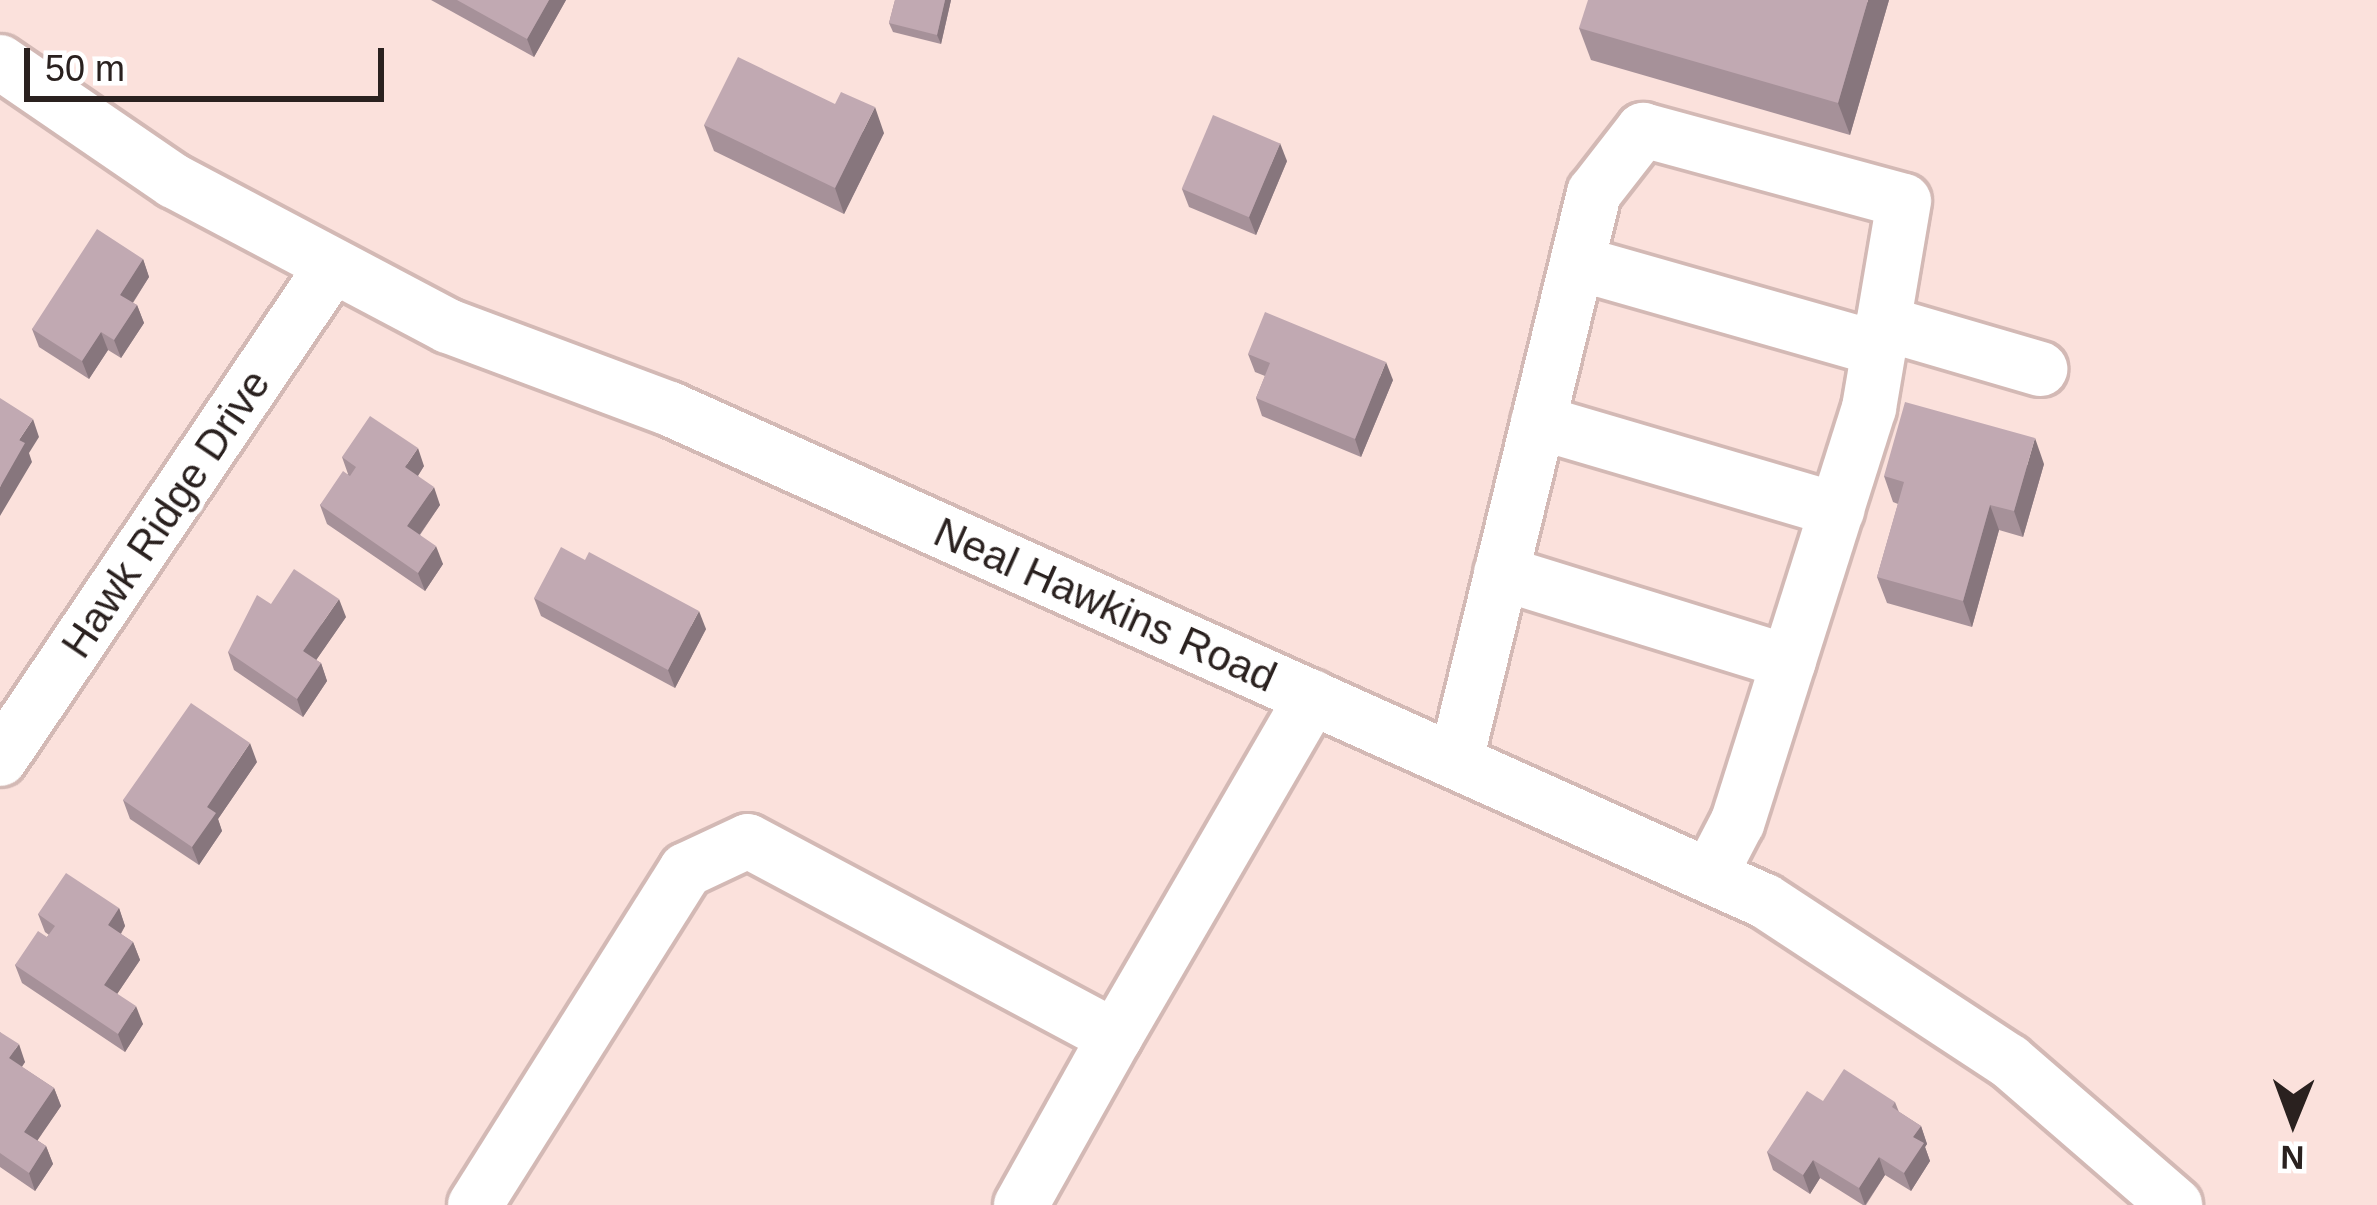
<!DOCTYPE html>
<html>
<head>
<meta charset="utf-8">
<style>
	body { margin:0 }
	#map { position:relative; width:2377px; height:1205px; overflow:hidden; background:#fbe1dc; font-family:Helvetica,sans-serif }
	div>[style] { position:absolute }
	[style*='--x'] { left:calc(var(--x)*1px); top:calc(var(--y)*1px); width:calc(var(--w)*1px); rotate:calc(var(--a)*1deg) }
	.roads { filter:drop-shadow(3px 0 #d3b9b5) drop-shadow(-3px 0 #d3b9b5) drop-shadow(0 3px #d3b9b5) drop-shadow(0 -3px #d3b9b5) }
	.minor>* { height:54px; margin:-27px; padding:0 27px; transform-origin:27px; border-radius:27px; background:#fff }
	.wall>* { inset:0; background:#a69199 }
	.shaded-wall>* { inset:0; background:#87767d }
	.building>* { inset:0; background:#c1a9b2; transform-origin:0 0 }
	span { translate:-50% -50%; white-space:nowrap; text-align:center; line-height:1.15; -webkit-text-stroke:9px #fff; paint-order:stroke }
	.street-label { font-size:42px; color:#2a211f }
	.north { position:absolute; left:2233px; top:1061px; width:120px; height:120px; -webkit-text-stroke:9px #fff; paint-order:stroke; rotate:181deg; font-size:33px; font-weight:700; line-height:48px; text-align:center; color:#2a211f }
	.north::after { content:''; display:block; margin:auto; width:42px; height:54px; background:#2a211f; clip-path:polygon(50% 0,100% 100%,50% 72%,0 100%) }
	.scale { position:absolute; left:24px; top:48px; width:360px; height:54px; box-sizing:border-box; border:6px solid #2a211f; border-top:0; padding-left:15px; font-size:36px; line-height:42px; white-space:nowrap; color:#2a211f; -webkit-text-stroke:9px #fff; paint-order:stroke }
</style>
</head>
<body>
<div id="map">
	<div class="roads">
		<div class="minor">
			<i style="--x:0;--y:62;--w:211;--a:34.4"></i>
			<i style="--x:174;--y:181;--w:310;--a:27.9"></i>
			<i style="--x:448;--y:326;--w:237;--a:20.5"></i>
			<i style="--x:670;--y:409;--w:1200;--a:24.2"></i>
			<i style="--x:1765;--y:901;--w:292;--a:33.3"></i>
			<i style="--x:2009;--y:1061;--w:220;--a:40.9"></i>
			<i style="--x:1577;--y:263;--w:314;--a:15.9"></i>
			<i style="--x:1883;--y:323;--w:164;--a:16.3"></i>
			<i style="--x:1538;--y:422;--w:312;--a:16.4"></i>
			<i style="--x:1501;--y:573;--w:301;--a:17.2"></i>
			<i style="--x:0;--y:759;--w:592;--a:-56.01"></i>
			<i style="--x:1456;--y:760;--w:584;--a:-76.32"></i>
			<i style="--x:1594;--y:193;--w:80;--a:-52.1"></i>
			<i style="--x:1643;--y:130;--w:270;--a:15.2"></i>
			<i style="--x:1904;--y:201;--w:210;--a:99.6"></i>
			<i style="--x:1869;--y:408;--w:435;--a:107.6"></i>
			<i style="--x:1737;--y:823;--w:59;--a:117.4"></i>
			<i style="--x:475;--y:1205;--w:396;--a:-57.8"></i>
			<i style="--x:686;--y:870;--w:68;--a:-25.1"></i>
			<i style="--x:748;--y:841;--w:416;--a:28.1"></i>
			<i style="--x:1115;--y:1037;--w:393;--a:-59.9"></i>
			<i style="--x:1021;--y:1205;--w:193;--a:-60.8"></i>
		</div>
	</div>
	<div class="wall">
		<i style="clip-path:polygon(431px 0,566px 0,534px 57px)"></i>
		<i style="clip-path:polygon(895px 0,951px 0,941px 44px,893px 32px,889px 23px)"></i>
		<i style="clip-path:polygon(1889px 0,1850px 135px,1591px 60px,1579px 28px)"></i>
		<i style="clip-path:polygon(704px 125px,884px 133px,844px 214px,714px 151px)"></i>
		<i style="clip-path:polygon(1287px 161px,1256px 235px,1189px 207px,1182px 189px)"></i>
		<i style="clip-path:polygon(143px 259px,149px 277px,133px 303px,137px 305px,144px 323px,121px 358px,108px 350px,89px 379px,39px 347px,32px 329px)"></i>
		<i style="clip-path:polygon(1248px 354px,1393px 380px,1361px 457px,1262px 416px,1256px 398px,1265px 376px,1255px 372px)"></i>
		<i style="clip-path:polygon(342px 457px,424px 466px,418px 476px,440px 505px,420px 535px,443px 564px,425px 591px,327px 524px,320px 505px,348px 474px)"></i>
		<i style="clip-path:polygon(2044px 464px,2023px 537px,1999px 530px,1972px 627px,1887px 603px,1877px 577px,1898px 504px,1893px 502px,1884px 476px)"></i>
		<i style="clip-path:polygon(534px 598px,706px 629px,675px 688px,541px 616px)"></i>
		<i style="clip-path:polygon(346px 617px,316px 660px,321px 663px,327px 681px,303px 717px,234px 670px,228px 652px)"></i>
		<i style="clip-path:polygon(257px 762px,218px 819px,222px 831px,199px 865px,130px 819px,123px 800px)"></i>
		<i style="clip-path:polygon(119px 908px,125px 926px,121px 934px,133px 942px,140px 960px,117px 994px,143px 1024px,125px 1052px,22px 983px,15px 965px,49px 935px,45px 932px,38px 914px)"></i>
		<i style="clip-path:polygon(0 1032px,25px 1062px,22px 1067px,54px 1088px,61px 1106px,37px 1140px,46px 1146px,53px 1164px,35px 1191px,0 1167px)"></i>
		<i style="clip-path:polygon(1823px 1101px,1895px 1102px,1899px 1112px,1921px 1126px,1927px 1144px,1925px 1147px,1930px 1161px,1911px 1191px,1885px 1175px,1866px 1205px,1863px 1205px,1820px 1178px,1810px 1194px,1773px 1170px,1767px 1152px)"></i>
	</div>
	<div class="shaded-wall">
		<i style="clip-path:polygon(549px 0,566px 0,534px 57px,527px 39px)"></i>
		<i style="clip-path:polygon(945px 0,951px 0,941px 44px,937px 35px)"></i>
		<i style="clip-path:polygon(1868px 0,1889px 0,1850px 135px,1838px 103px)"></i>
		<i style="clip-path:polygon(875px 107px,884px 133px,844px 214px,835px 188px)"></i>
		<i style="clip-path:polygon(1280px 143px,1287px 161px,1256px 235px,1249px 217px)"></i>
		<i style="clip-path:polygon(143px 259px,149px 277px,126px 313px,120px 295px)"></i>
		<i style="clip-path:polygon(137px 305px,144px 323px,121px 358px,114px 340px)"></i>
		<i style="clip-path:polygon(101px 332px,108px 350px,89px 379px,82px 361px)"></i>
		<i style="clip-path:polygon(1386px 362px,1393px 380px,1361px 457px,1355px 439px)"></i>
		<i style="clip-path:polygon(33px 419px,39px 437px,29px 453px,32px 462px,0 516px,0 487px,19px 440px)"></i>
		<i style="clip-path:polygon(2035px 438px,2044px 464px,2023px 537px,2014px 511px)"></i>
		<i style="clip-path:polygon(418px 448px,424px 466px,412px 485px,405px 467px)"></i>
		<i style="clip-path:polygon(434px 487px,440px 505px,413px 544px,407px 526px)"></i>
		<i style="clip-path:polygon(1990px 505px,1999px 530px,1972px 627px,1963px 601px)"></i>
		<i style="clip-path:polygon(436px 546px,443px 564px,425px 591px,418px 573px)"></i>
		<i style="clip-path:polygon(339px 599px,346px 617px,310px 669px,303px 651px)"></i>
		<i style="clip-path:polygon(699px 611px,706px 629px,675px 688px,668px 670px)"></i>
		<i style="clip-path:polygon(321px 663px,327px 681px,303px 717px,297px 699px)"></i>
		<i style="clip-path:polygon(250px 743px,257px 762px,218px 819px,222px 831px,199px 865px,192px 847px,207px 807px)"></i>
		<i style="clip-path:polygon(119px 908px,125px 926px,115px 943px,108px 925px)"></i>
		<i style="clip-path:polygon(133px 942px,140px 960px,111px 1003px,104px 985px)"></i>
		<i style="clip-path:polygon(136px 1006px,143px 1024px,125px 1052px,118px 1034px)"></i>
		<i style="clip-path:polygon(19px 1044px,25px 1062px,15px 1076px,9px 1058px)"></i>
		<i style="clip-path:polygon(54px 1088px,61px 1106px,31px 1150px,24px 1132px)"></i>
		<i style="clip-path:polygon(1921px 1126px,1927px 1144px,1925px 1147px,1930px 1161px,1911px 1191px,1904px 1173px,1913px 1137px)"></i>
		<i style="clip-path:polygon(46px 1146px,53px 1164px,35px 1191px,29px 1173px)"></i>
		<i style="clip-path:polygon(1879px 1157px,1885px 1175px,1865px 1205px,1859px 1188px)"></i>
		<i style="clip-path:polygon(1813px 1160px,1820px 1178px,1810px 1194px,1803px 1175px)"></i>
	</div>
	<div class="building">
		<i style="clip-path:polygon(457px 0,549px 0,527px 39px)"></i>
		<i style="clip-path:polygon(895px 0,945px 0,937px 35px,889px 23px)"></i>
		<i style="clip-path:polygon(1588px 0,1868px 0,1838px 103px,1579px 28px)"></i>
		<i style="clip-path:polygon(738px 57px,835px 104px,841px 92px,875px 107px,835px 188px,704px 125px)"></i>
		<i style="left:1213px;top:115px;width:73px;height:80px;rotate:23deg"></i>
		<i style="clip-path:polygon(97px 229px,143px 259px,120px 295px,137px 305px,114px 340px,101px 332px,82px 361px,32px 329px)"></i>
		<i style="clip-path:polygon(1265px 312px,1386px 362px,1355px 439px,1256px 398px,1270px 363px,1248px 354px)"></i>
		<i style="clip-path:polygon(0 398px,33px 419px,19px 440px,25px 443px,0 487px)"></i>
		<i style="clip-path:polygon(1905px 402px,2035px 438px,2014px 511px,1990px 505px,1963px 601px,1877px 577px,1904px 482px,1884px 476px)"></i>
		<i style="clip-path:polygon(370px 416px,418px 448px,405px 467px,434px 487px,407px 526px,436px 546px,418px 573px,320px 505px,343px 471px,350px 476px,356px 467px,342px 457px)"></i>
		<i style="clip-path:polygon(561px 547px,585px 560px,589px 552px,699px 611px,668px 670px,534px 598px)"></i>
		<i style="clip-path:polygon(294px 569px,339px 599px,303px 651px,321px 663px,297px 699px,228px 652px,257px 595px,271px 604px)"></i>
		<i style="clip-path:polygon(191px 703px,250px 743px,207px 807px,216px 813px,192px 847px,123px 800px)"></i>
		<i style="clip-path:polygon(66px 873px,119px 908px,108px 925px,133px 942px,104px 985px,136px 1006px,118px 1034px,15px 965px,38px 931px,47px 937px,55px 926px,38px 914px)"></i>
		<i style="clip-path:polygon(0 1032px,19px 1044px,9px 1058px,54px 1088px,24px 1132px,46px 1146px,29px 1173px,0 1153px)"></i>
		<i style="clip-path:polygon(1844px 1069px,1895px 1102px,1892px 1107px,1921px 1126px,1913px 1137px,1924px 1143px,1904px 1173px,1879px 1157px,1859px 1188px,1813px 1160px,1803px 1175px,1767px 1152px,1807px 1091px,1823px 1101px)"></i>
	</div>
	<div class="street-label">
		<span style="left:166px;top:514px;rotate:-56deg">Hawk Ridge Drive</span>
		<span style="left:1105px;top:605px;rotate:24deg">Neal Hawkins Road</span>
	</div>
	<div class="north">N</div>
	<div class="scale">50 m</div>
</div>
</body>
</html>
